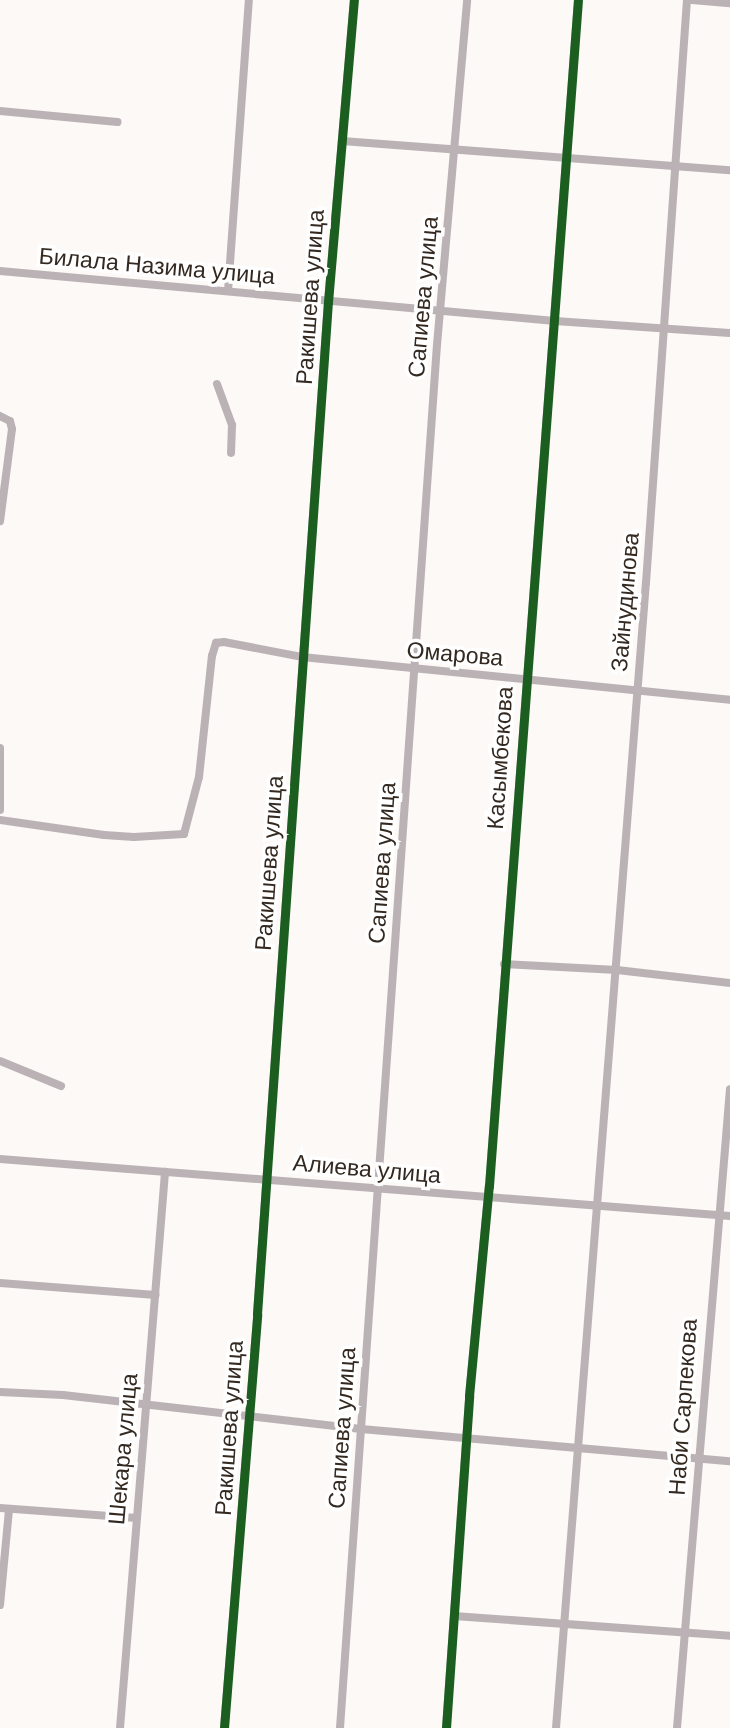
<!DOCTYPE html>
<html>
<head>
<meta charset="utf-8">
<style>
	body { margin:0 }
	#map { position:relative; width:730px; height:1728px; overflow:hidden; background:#fcf9f7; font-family:"DM Sans",sans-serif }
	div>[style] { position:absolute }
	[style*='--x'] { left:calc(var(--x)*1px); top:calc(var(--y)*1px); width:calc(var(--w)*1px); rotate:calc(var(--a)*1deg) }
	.minor>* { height:8px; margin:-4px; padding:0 4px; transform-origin:4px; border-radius:4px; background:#bbb2b5 }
	.cycleway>* { height:9px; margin:-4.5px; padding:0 4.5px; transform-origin:4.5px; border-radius:4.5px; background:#1b5e20 }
	span { translate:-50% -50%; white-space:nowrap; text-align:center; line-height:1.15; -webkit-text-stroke:7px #fff; paint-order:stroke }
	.street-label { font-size:23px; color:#332920 }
</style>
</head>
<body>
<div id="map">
	<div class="minor">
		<i style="--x:692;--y:0;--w:38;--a:5"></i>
		<i style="--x:0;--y:111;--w:118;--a:5.4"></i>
		<i style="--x:342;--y:141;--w:389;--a:4.3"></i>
		<i style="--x:0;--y:271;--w:557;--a:5.15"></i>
		<i style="--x:555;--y:321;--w:175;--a:3.9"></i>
		<i style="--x:228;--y:291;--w:292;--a:-85.9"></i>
		<i style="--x:217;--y:384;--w:44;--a:69.9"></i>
		<i style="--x:232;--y:425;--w:28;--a:92"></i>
		<i style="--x:0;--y:416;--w:11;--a:27"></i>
		<i style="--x:10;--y:421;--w:8;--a:76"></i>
		<i style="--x:12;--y:429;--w:93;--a:97.4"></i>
		<i style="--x:0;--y:748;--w:62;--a:90"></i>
		<i style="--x:0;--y:820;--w:105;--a:8.2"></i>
		<i style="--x:104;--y:835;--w:30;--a:4"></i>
		<i style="--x:134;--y:837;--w:50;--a:-3.4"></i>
		<i style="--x:184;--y:834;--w:59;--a:-75.3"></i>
		<i style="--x:199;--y:777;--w:122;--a:-83.9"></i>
		<i style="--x:212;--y:656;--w:14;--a:-73"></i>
		<i style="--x:216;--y:643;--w:8;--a:-7"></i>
		<i style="--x:224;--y:642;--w:79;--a:10.9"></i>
		<i style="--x:302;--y:657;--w:430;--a:5.7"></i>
		<i style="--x:504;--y:964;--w:113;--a:3"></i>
		<i style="--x:617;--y:970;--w:114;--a:6.6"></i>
		<i style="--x:0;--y:1061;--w:66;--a:22.3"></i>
		<i style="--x:0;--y:1159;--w:732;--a:4.46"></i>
		<i style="--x:0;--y:1283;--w:156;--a:4.4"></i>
		<i style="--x:0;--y:1392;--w:63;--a:2.7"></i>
		<i style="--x:63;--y:1395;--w:300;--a:6.5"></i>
		<i style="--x:361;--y:1429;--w:370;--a:5"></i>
		<i style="--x:0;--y:1508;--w:137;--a:4.2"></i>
		<i style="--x:0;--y:1605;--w:96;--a:-84.6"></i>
		<i style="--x:454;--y:1616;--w:277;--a:4.1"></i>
		<i style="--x:120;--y:1728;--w:558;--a:-85.37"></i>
		<i style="--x:224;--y:1728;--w:415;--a:-85.4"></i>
		<i style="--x:257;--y:1314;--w:1014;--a:-85.99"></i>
		<i style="--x:328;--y:302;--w:303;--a:-85.1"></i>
		<i style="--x:340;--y:1728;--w:1386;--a:-85.99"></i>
		<i style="--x:437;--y:345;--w:346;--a:-85"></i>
		<i style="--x:446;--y:1728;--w:333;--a:-86"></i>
		<i style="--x:469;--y:1396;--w:211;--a:-84.6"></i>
		<i style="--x:489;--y:1186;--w:1189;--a:-85.71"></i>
		<i style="--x:556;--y:1728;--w:1149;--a:-85.51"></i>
		<i style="--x:646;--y:583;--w:584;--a:-85.98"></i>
		<i style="--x:677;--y:1728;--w:641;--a:-85.26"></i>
	</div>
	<div class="cycleway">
		<i style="--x:224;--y:1728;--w:415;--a:-85.4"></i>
		<i style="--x:257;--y:1314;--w:1014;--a:-85.99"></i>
		<i style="--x:328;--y:302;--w:303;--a:-85.1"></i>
		<i style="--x:446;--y:1728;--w:333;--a:-86"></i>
		<i style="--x:469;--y:1396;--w:211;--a:-84.6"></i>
		<i style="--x:489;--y:1186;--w:1189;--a:-85.71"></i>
	</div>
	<div class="street-label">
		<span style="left:157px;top:266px;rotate:5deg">Билала Назима улица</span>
		<span style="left:310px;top:297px;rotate:-86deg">Ракишева улица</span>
		<span style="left:423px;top:297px;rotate:-85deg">Сапиева улица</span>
		<span style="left:625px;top:602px;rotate:-85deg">Зайнудинова</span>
		<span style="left:455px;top:654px;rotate:5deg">Омарова</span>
		<span style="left:500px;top:758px;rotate:-86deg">Касымбекова</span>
		<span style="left:269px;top:863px;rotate:-86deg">Ракишева улица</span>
		<span style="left:382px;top:863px;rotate:-86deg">Сапиева улица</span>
		<span style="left:367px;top:1169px;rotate:5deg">Алиева улица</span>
		<span style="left:683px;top:1407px;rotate:-86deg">Наби Сарпекова</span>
		<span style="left:229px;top:1428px;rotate:-86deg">Ракишева улица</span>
		<span style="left:342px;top:1428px;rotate:-86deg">Сапиева улица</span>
		<span style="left:123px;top:1449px;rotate:-85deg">Шекара улица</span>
	</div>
</div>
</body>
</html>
